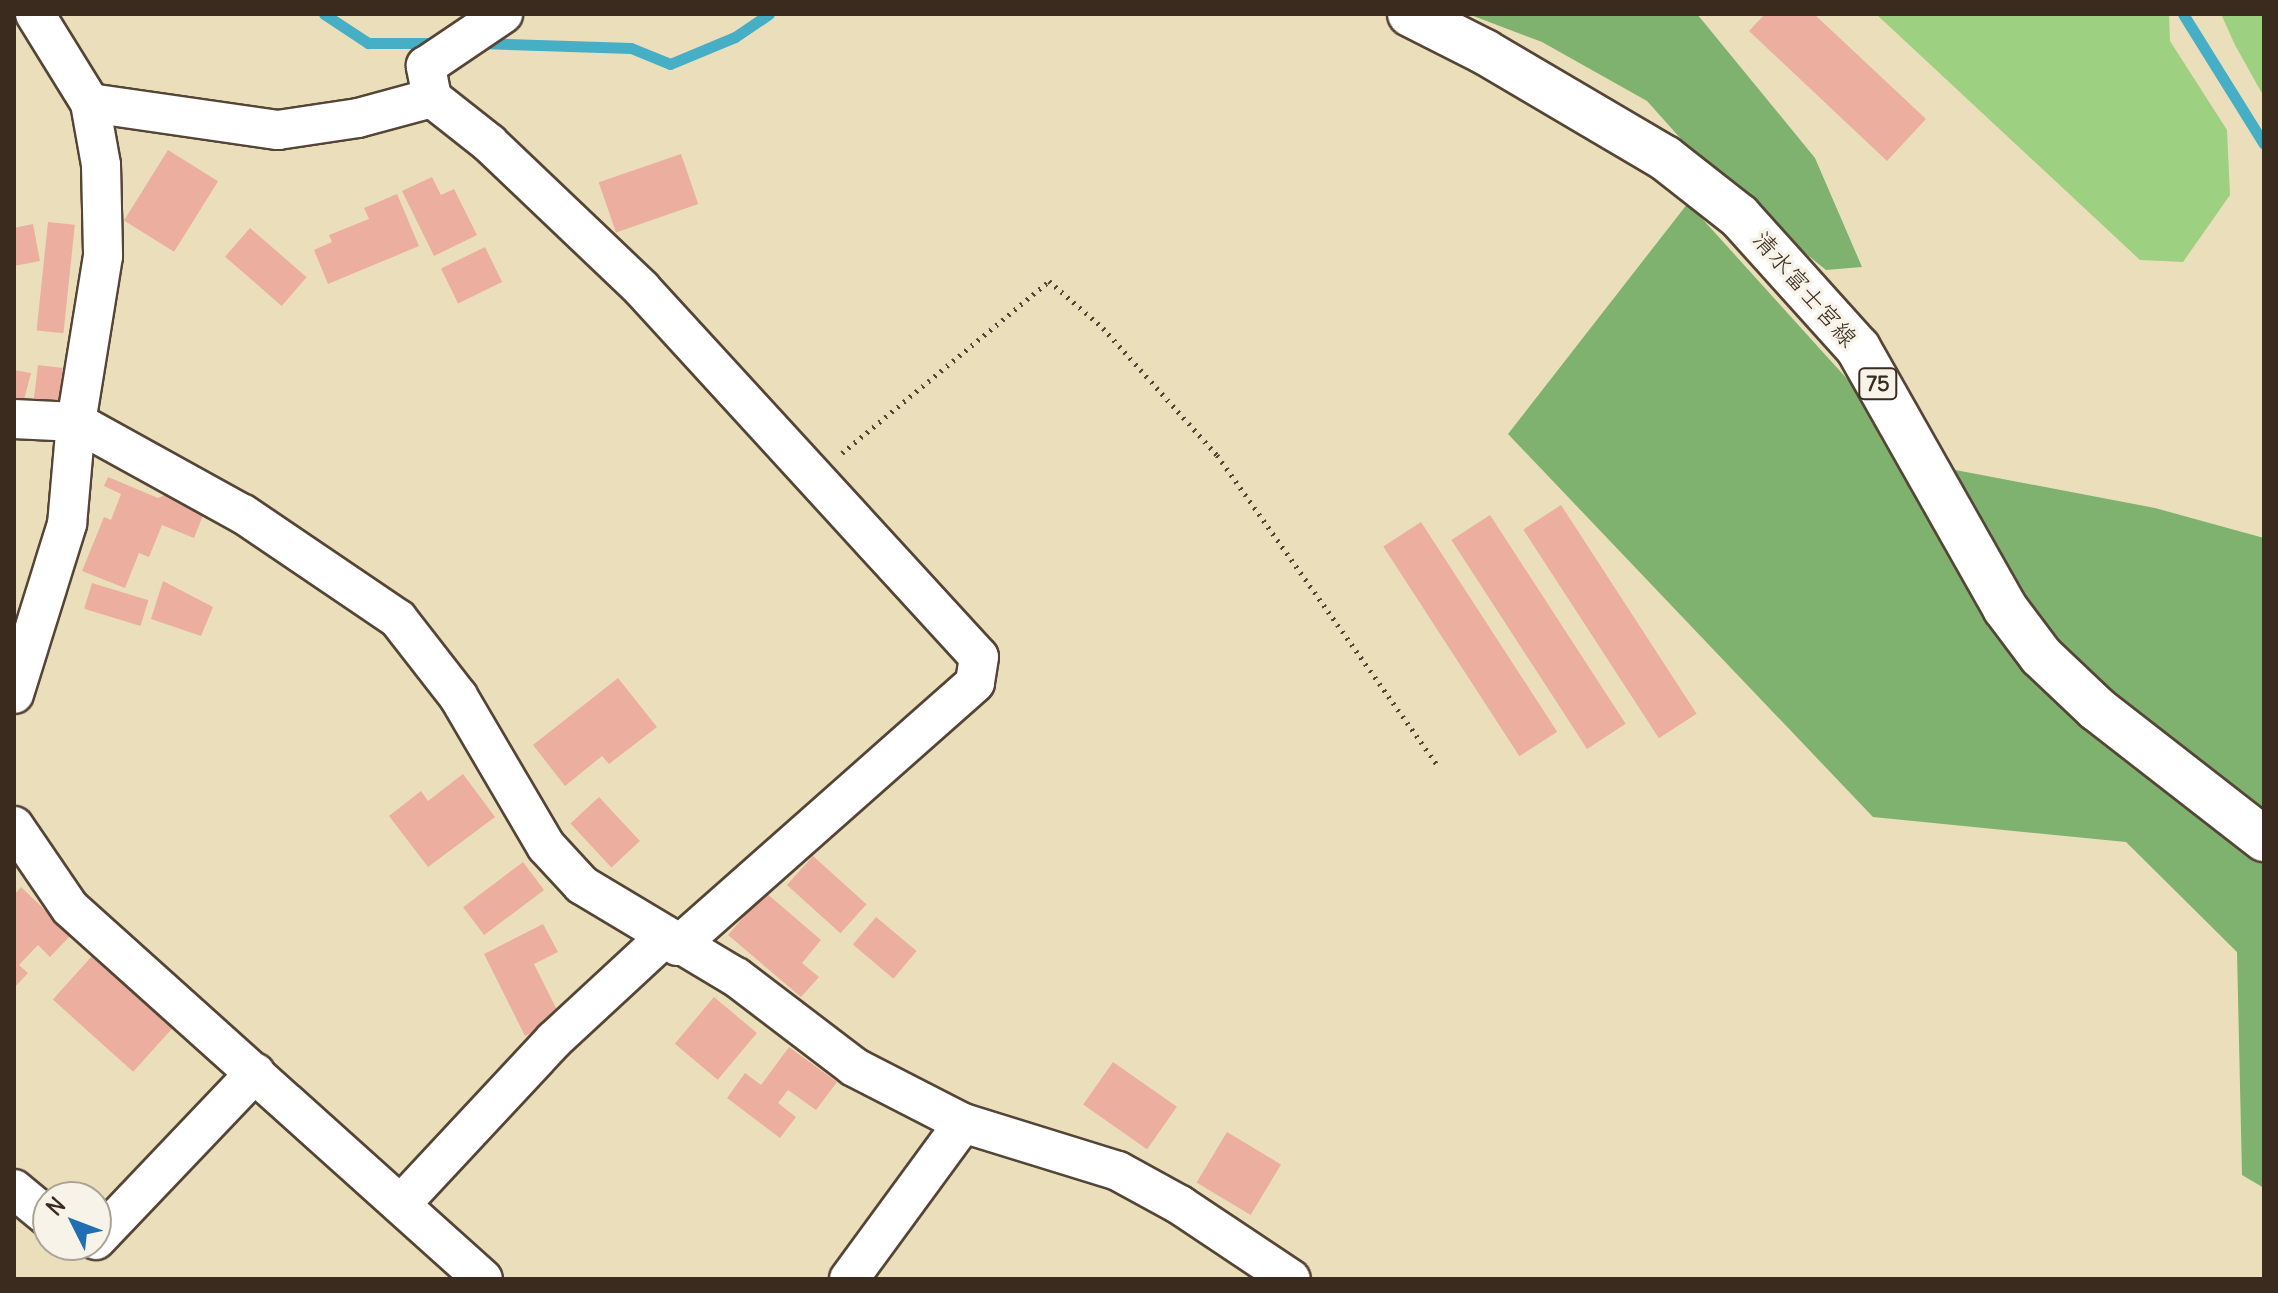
<!DOCTYPE html>
<html>
<head>
<meta charset="utf-8">
<style>
	body { margin:0 }
	#map { position:relative; width:2278px; height:1293px; overflow:hidden; background:#ebdfbb; font-family:Delius,"Klee One",sans-serif }
	div>[style] { position:absolute }
	[style*='--x'] { left:calc(var(--x)*1px); top:calc(var(--y)*1px); width:calc(var(--w)*1px); rotate:calc(var(--a)*1deg) }
	.green>* { inset:0; background:#9dd080 }
	.forest>* { inset:0; background:#7eb26e }
	.stream>* { height:11px; margin:-5.5px; padding:0 5.5px; transform-origin:5.5px; border-radius:5.5px; background:#46aec5 }
	.building>* { inset:0; background:#ecae9e; transform-origin:0 0 }
	.path>* { height:5px; margin-top:-2.5px; transform-origin:0; background:repeating-linear-gradient(90deg,#554536 0 2px,transparent 0 8px) }
	.roads { filter:drop-shadow(2px 0 #554536) drop-shadow(-2px 0 #554536) drop-shadow(0 2px #554536) drop-shadow(0 -2px #554536) }
	.street>* { height:38px; margin:-19px; padding:0 19px; transform-origin:19px; border-radius:19px; background:#fff }
	.primary>* { height:44px; margin:-22px; padding:0 22px; transform-origin:22px; border-radius:22px; background:#fff }
	span { translate:-50% -50%; white-space:nowrap; text-align:center; line-height:1.15; -webkit-text-stroke:7px #f7f3e8; paint-order:stroke }
	.shield-label span { padding:2px 6px; background:#f7f3e8; border:2px solid; border-radius:6px; -webkit-text-stroke-width:0 }
	.shield-label { font-size:22px; color:#3b2a1e; font-weight:700 }
	.street-label { font-size:24px; color:#3b2a1e }
	.frame { position:absolute; inset:0; border:16px solid #3b2a1e; pointer-events:none }
	.north { position:absolute; left:32px; top:1181px; width:80px; height:80px; box-sizing:border-box; background:#f7f3e8; border:2px solid #aca397; border-radius:50%; rotate:312deg; font-size:22px; font-weight:700; line-height:32px; text-align:center; color:#3b2a1e }
	.north::after { content:''; display:block; margin:auto; width:28px; height:36px; background:#1f6fb2; clip-path:polygon(50% 0,100% 100%,50% 72%,0 100%) }
</style>
</head>
<body>
<div id="map">
	<div class="green">
		<i style="clip-path:polygon(1876px 14px,2169px 14px,2170px 41px,2227px 130px,2230px 195px,2183px 262px,2140px 260px)"></i>
		<i style="clip-path:polygon(2221px 14px,2264px 14px,2264px 97px,2235px 45px)"></i>
	</div>
	<div class="forest">
		<i style="clip-path:polygon(1468px 14px,1697px 14px,1815px 158px,1862px 267px,1826px 270px,1725px 188px,1647px 101px,1542px 42px)"></i>
		<i style="clip-path:polygon(1688px 203px,1924px 464px,2155px 508px,2264px 538px,2264px 1188px,2242px 1175px,2237px 952px,2126px 842px,1873px 817px,1508px 434px)"></i>
	</div>
	<div class="stream">
		<i style="--x:324;--y:14;--w:53;--a:33.4"></i>
		<i style="--x:368;--y:43;--w:71;--a:0"></i>
		<i style="--x:2183;--y:14;--w:153;--a:58.1"></i>
		<i style="--x:480;--y:43;--w:151;--a:1.9"></i>
		<i style="--x:631;--y:48;--w:42;--a:22.3"></i>
		<i style="--x:670;--y:64;--w:70;--a:-22.6"></i>
		<i style="--x:735;--y:37;--w:41;--a:-34.1"></i>
	</div>
	<div class="building">
		<i style="clip-path:polygon(1765px 14px,1814px 14px,1926px 119px,1887px 161px,1749px 31px)"></i>
		<i style="left:168px;top:150px;width:59px;height:83px;rotate:32deg"></i>
		<i style="left:681px;top:154px;width:53px;height:87px;rotate:71deg"></i>
		<i style="clip-path:polygon(432px 177px,441px 195px,454px 189px,477px 235px,434px 256px,402px 191px)"></i>
		<i style="clip-path:polygon(397px 194px,419px 246px,328px 284px,314px 250px,332px 242px,329px 235px,369px 219px,364px 208px)"></i>
		<i style="left:48px;top:222px;width:27px;height:109px;rotate:6deg"></i>
		<i style="clip-path:polygon(33px 224px,40px 261px,14px 266px,14px 228px)"></i>
		<i style="left:250px;top:228px;width:75px;height:38px;rotate:41deg"></i>
		<i style="left:485px;top:247px;width:39px;height:49px;rotate:64deg"></i>
		<i style="left:38px;top:365px;width:25px;height:35px;rotate:7deg"></i>
		<i style="clip-path:polygon(14px 370px,31px 373px,24px 400px,14px 398px)"></i>
		<i style="clip-path:polygon(108px 477px,158px 498px,170px 493px,206px 508px,194px 538px,162px 525px,149px 557px,139px 553px,125px 588px,82px 571px,104px 517px,111px 520px,121px 494px,104px 486px)"></i>
		<i style="left:1561px;top:505px;width:249px;height:45px;rotate:57deg"></i>
		<i style="left:1490px;top:515px;width:249px;height:46px;rotate:57deg"></i>
		<i style="left:1421px;top:522px;width:250px;height:45px;rotate:57deg"></i>
		<i style="clip-path:polygon(163px 581px,213px 607px,201px 636px,151px 619px)"></i>
		<i style="left:92px;top:583px;width:59px;height:27px;rotate:17deg"></i>
		<i style="clip-path:polygon(618px 678px,657px 727px,609px 764px,602px 756px,565px 786px,533px 745px)"></i>
		<i style="clip-path:polygon(463px 774px,495px 817px,428px 867px,389px 816px,421px 791px,428px 801px)"></i>
		<i style="left:599px;top:797px;width:60px;height:39px;rotate:47deg"></i>
		<i style="left:813px;top:856px;width:72px;height:39px;rotate:42deg"></i>
		<i style="left:523px;top:862px;width:35px;height:75px;rotate:53deg"></i>
		<i style="clip-path:polygon(21px 887px,71px 935px,50px 957px,38px 945px,19px 965px,28px 973px,14px 988px,14px 895px)"></i>
		<i style="clip-path:polygon(765px 892px,821px 940px,802px 963px,819px 977px,801px 997px,728px 935px)"></i>
		<i style="left:876px;top:917px;width:53px;height:36px;rotate:40deg"></i>
		<i style="clip-path:polygon(543px 924px,558px 952px,534px 964px,561px 1018px,525px 1036px,484px 954px)"></i>
		<i style="left:93px;top:955px;width:108px;height:60px;rotate:42deg"></i>
		<i style="left:714px;top:997px;width:56px;height:61px;rotate:40deg"></i>
		<i style="clip-path:polygon(789px 1047px,837px 1082px,816px 1110px,788px 1090px,778px 1103px,796px 1117px,780px 1138px,727px 1098px,745px 1073px,761px 1085px)"></i>
		<i style="left:1113px;top:1062px;width:78px;height:52px;rotate:35deg"></i>
		<i style="left:1227px;top:1132px;width:63px;height:59px;rotate:31deg"></i>
	</div>
	<div class="path">
		<i style="--x:842;--y:453;--w:269;--a:-39.7"></i>
		<i style="--x:1049;--y:281;--w:72;--a:41"></i>
		<i style="--x:1103;--y:328;--w:171;--a:48.1"></i>
		<i style="--x:1217;--y:455;--w:379;--a:54.6"></i>
	</div>
	<div class="roads">
		<div class="street">
			<i style="--x:35;--y:14;--w:105;--a:58.3"></i>
			<i style="--x:90;--y:103;--w:63;--a:79.9"></i>
			<i style="--x:101;--y:165;--w:91;--a:88.7"></i>
			<i style="--x:103;--y:256;--w:168;--a:99.2"></i>
			<i style="--x:76;--y:422;--w:191;--a:28.9"></i>
			<i style="--x:243;--y:514;--w:187;--a:34.1"></i>
			<i style="--x:398;--y:619;--w:98;--a:52.1"></i>
			<i style="--x:458;--y:696;--w:174;--a:59.6"></i>
			<i style="--x:546;--y:846;--w:53;--a:47.3"></i>
			<i style="--x:582;--y:885;--w:179;--a:30.9"></i>
			<i style="--x:736;--y:977;--w:148;--a:37.3"></i>
			<i style="--x:854;--y:1067;--w:123;--a:27.2"></i>
			<i style="--x:963;--y:1123;--w:162;--a:17.2"></i>
			<i style="--x:1118;--y:1171;--w:71;--a:28.7"></i>
			<i style="--x:1180;--y:1205;--w:133;--a:33.7"></i>
			<i style="--x:432;--y:98;--w:73;--a:38.3"></i>
			<i style="--x:489;--y:143;--w:210;--a:43.6"></i>
			<i style="--x:641;--y:288;--w:500;--a:47.51"></i>
			<i style="--x:979;--y:657;--w:26;--a:99"></i>
			<i style="--x:975;--y:683;--w:397;--a:138.5"></i>
			<i style="--x:90;--y:103;--w:190;--a:8.2"></i>
			<i style="--x:278;--y:130;--w:81;--a:-8.5"></i>
			<i style="--x:358;--y:118;--w:77;--a:-15.1"></i>
			<i style="--x:432;--y:98;--w:33;--a:-101"></i>
			<i style="--x:426;--y:66;--w:93;--a:-34"></i>
			<i style="--x:14;--y:419;--w:62;--a:2.8"></i>
			<i style="--x:76;--y:422;--w:102;--a:95"></i>
			<i style="--x:67;--y:524;--w:178;--a:107.3"></i>
			<i style="--x:14;--y:826;--w:99;--a:55.7"></i>
			<i style="--x:70;--y:908;--w:555;--a:41.93"></i>
			<i style="--x:14;--y:1189;--w:44;--a:39.5"></i>
			<i style="--x:402;--y:1203;--w:223;--a:-47"></i>
			<i style="--x:554;--y:1040;--w:150;--a:-42.8"></i>
			<i style="--x:96;--y:1240;--w:231;--a:-46.4"></i>
			<i style="--x:849;--y:1279;--w:193;--a:-53.8"></i>
		</div>
		<div class="primary">
			<i style="--x:1410;--y:14;--w:84;--a:26.9"></i>
			<i style="--x:1485;--y:52;--w:209;--a:30.5"></i>
			<i style="--x:1665;--y:158;--w:94;--a:38.1"></i>
			<i style="--x:1739;--y:216;--w:178;--a:48"></i>
			<i style="--x:1858;--y:348;--w:299;--a:60.5"></i>
			<i style="--x:2005;--y:608;--w:60;--a:53.1"></i>
			<i style="--x:2041;--y:656;--w:77;--a:43.4"></i>
			<i style="--x:2097;--y:709;--w:212;--a:37.9"></i>
		</div>
	</div>
	<div class="shield-label">
		<span style="left:1878px;top:384px">75</span>
	</div>
	<div class="street-label">
		<span style="left:1805px;top:289px;rotate:49deg">清水富士宮線</span>
	</div>
	<div class="frame"></div>
	<div class="north">N</div>
</div>
</body>
</html>
